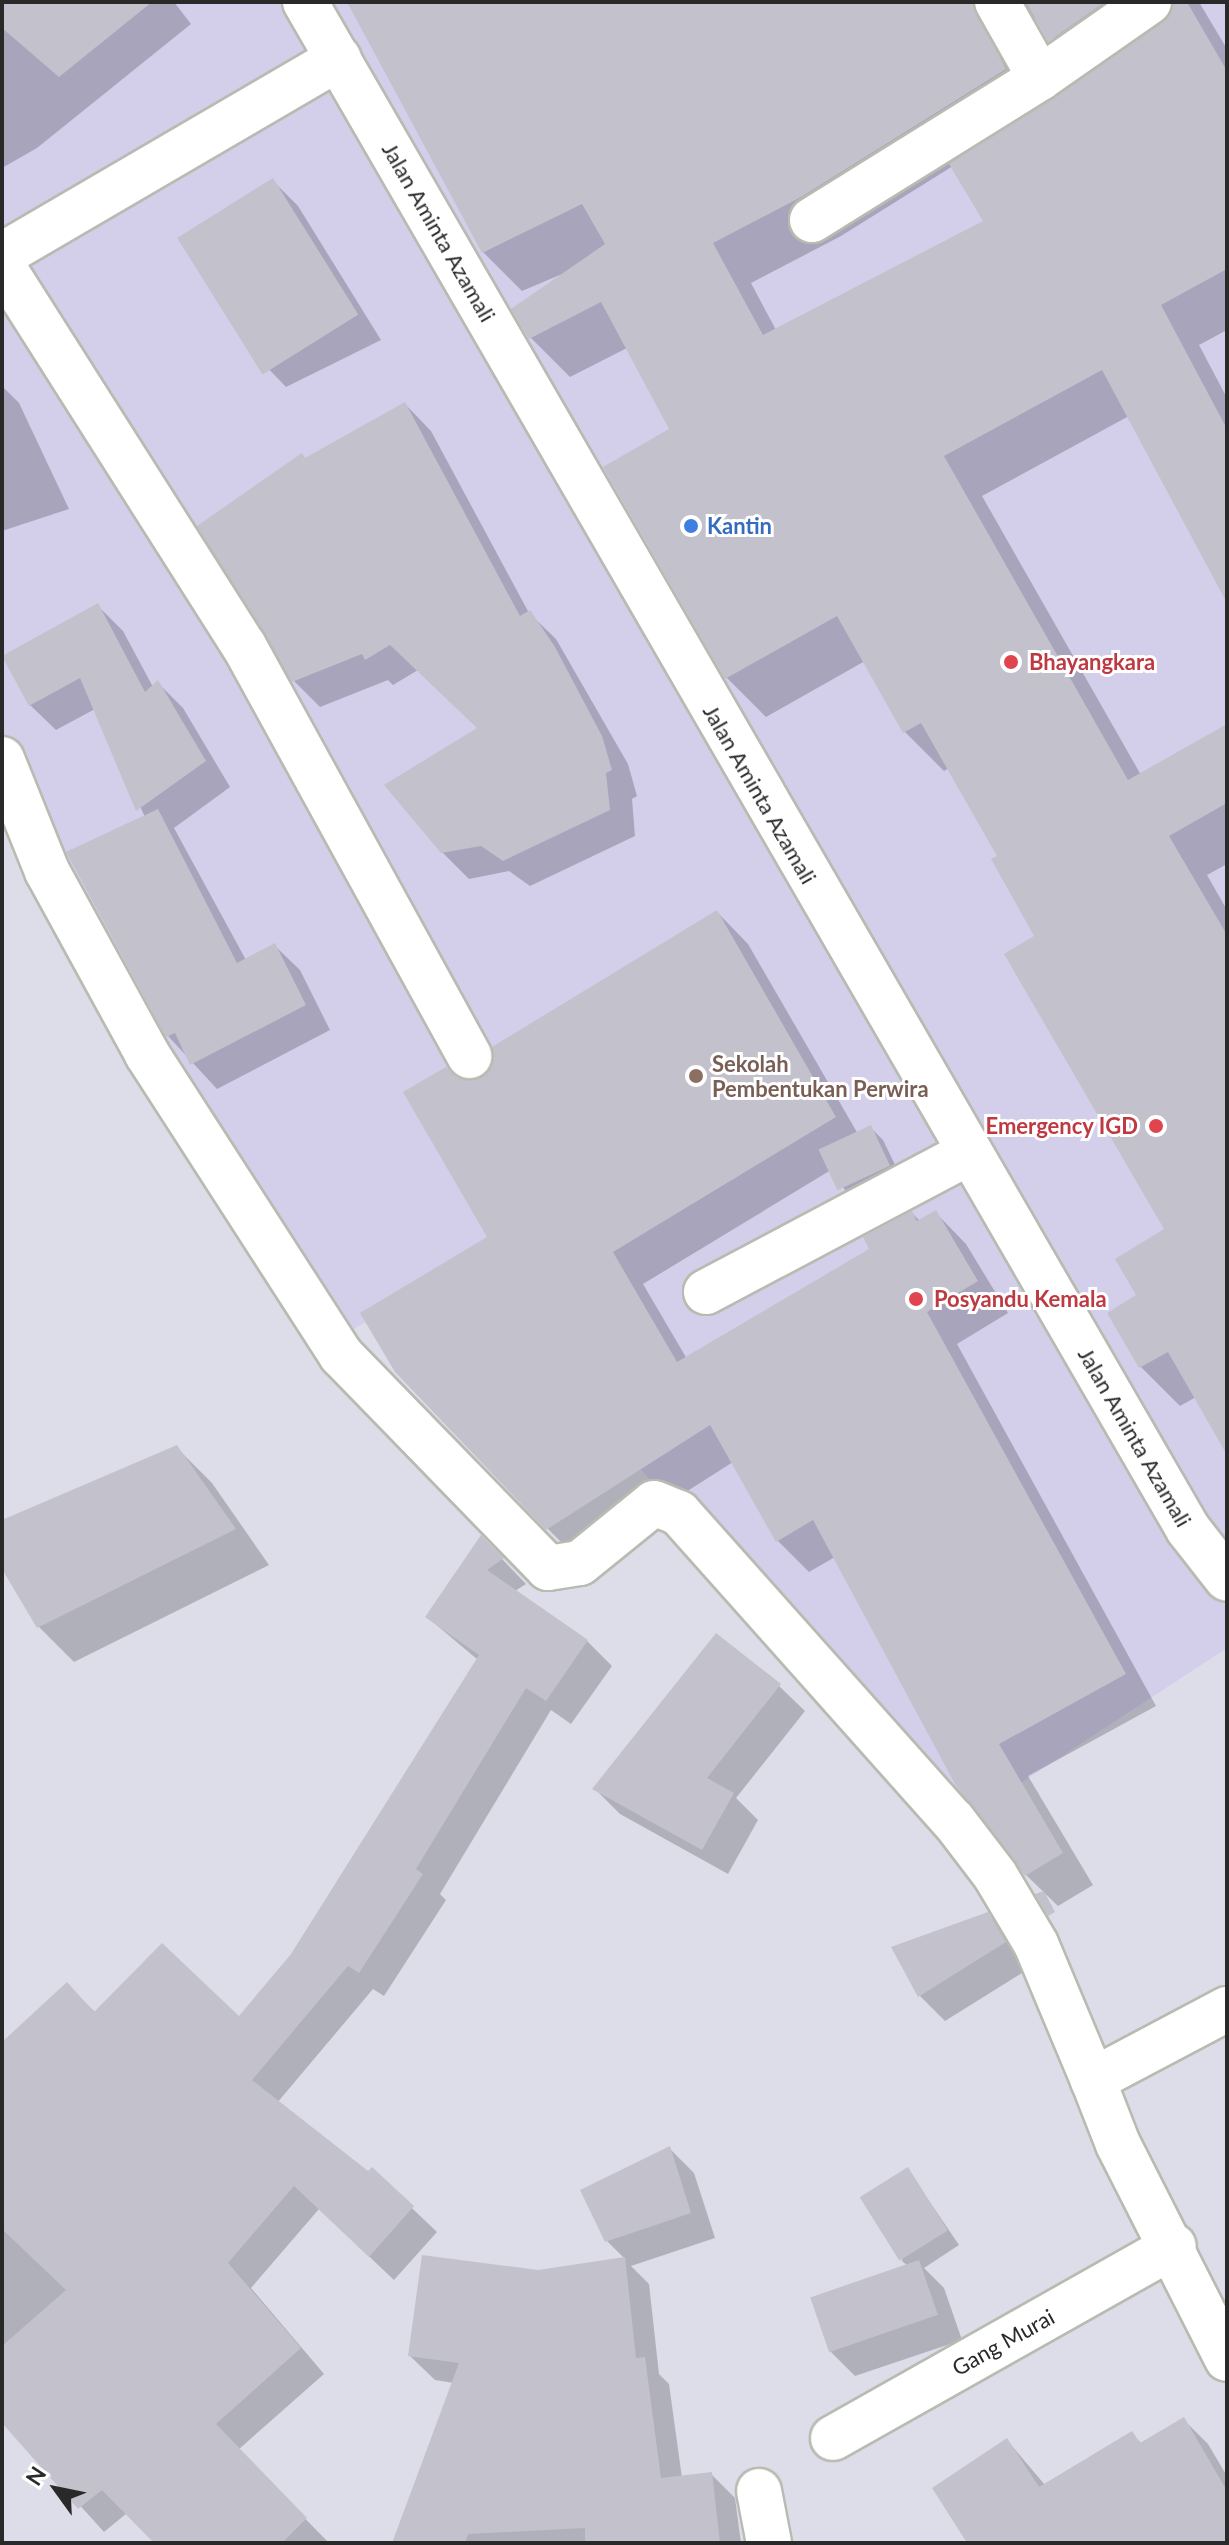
<!DOCTYPE html>
<html>
<head>
<meta charset="utf-8">
<style>
	body { margin:0 }
	#map { position:relative; width:1229px; height:2545px; overflow:hidden; background:#ddddea; font-family:Lato,sans-serif }
	div>[style] { position:absolute }
	[style*='--x'] { left:calc(var(--x)*1px); top:calc(var(--y)*1px); width:calc(var(--w)*1px); rotate:calc(var(--a)*1deg) }
	.education>* { inset:0; background:#d3ceea }
	.shadow>* { inset:0; background:#0003 }
	.building>* { inset:0; background:#c2c1cc; transform-origin:0 0 }
	.roads { filter:drop-shadow(2px 0 #b8bbb0) drop-shadow(-2px 0 #b8bbb0) drop-shadow(0 2px #b8bbb0) drop-shadow(0 -2px #b8bbb0) }
	.minor>* { height:44px; margin:-22px; padding:0 22px; transform-origin:22px; border-radius:22px; background:#fff }
	.dots>* { width:22px; height:22px; translate:-50% -50%; box-sizing:border-box; border:4px solid #fff; border-radius:50% }
	span { translate:-50% -50%; white-space:nowrap; text-align:center; line-height:1.15; -webkit-text-stroke:6px #fff; paint-order:stroke }
	.street-label { font-size:22px; color:#292929 }
	.shop-label { font-size:22px; color:#366cbe; font-weight:700 }
	.left { translate:0 -50%; text-align:left }
	.health-label { font-size:22px; color:#be3a42; font-weight:700 }
	.right { translate:-100% -50%; text-align:right }
	.education-label { font-size:22px; color:#785e54; font-weight:700 }
	.frame { position:absolute; inset:0; border:4px solid #292929; pointer-events:none }
	.north { position:absolute; left:16px; top:2449px; width:80px; height:80px; -webkit-text-stroke:6px #fff; paint-order:stroke; rotate:303deg; font-size:22px; font-weight:700; line-height:32px; text-align:center; color:#292929 }
	.north::after { content:''; display:block; margin:auto; width:28px; height:36px; background:#292929; clip-path:polygon(50% 0,100% 100%,50% 72%,0 100%) }
</style>
</head>
<body>
<div id="map">
	<div class="education">
		<i style="clip-path:polygon(2px 2px,1227px 2px,1227px 1648px,949px 1830px,536px 1347px,485px 1256px,339px 1337px,2px 777px)"></i>
	</div>
	<div class="shadow">
		<i style="clip-path:polygon(2px 2px,174px 2px,191px 24px,37px 148px,2px 168px)"></i>
		<i style="clip-path:polygon(evenodd,349px 2px,1199px 2px,1227px 49px,1227px 330px,1199px 345px,1227px 398px,1227px 593px,1129px 416px,982px 496px,1141px 775px,1227px 726px,1227px 864px,1207px 875px,1227px 910px,1227px 1432px,1196px 1397px,1180px 1406px,1141px 1367px,1110px 1313px,1139px 1296px,1167px 1230px,999px 857px,949px 768px,944px 771px,905px 732px,865px 661px,766px 717px,727px 678px,605px 467px,671px 430px,627px 348px,570px 377px,531px 338px,514px 309px,567px 272px,522px 291px,483px 252px,349px 2px,1023px 19px,1037px 19px,1086px 76px,1042px 105px,1023px 19px,349px 2px,953px 166px,986px 222px,776px 330px,751px 283px,841px 236px,953px 166px)"></i>
		<i style="clip-path:polygon(272px 180px,298px 206px,381px 340px,286px 387px,261px 361px)"></i>
		<i style="clip-path:polygon(2px 386px,19px 403px,69px 509px,2px 531px)"></i>
		<i style="clip-path:polygon(405px 404px,431px 431px,529px 613px,556px 639px,628px 764px,637px 796px,632px 799px,635px 836px,530px 886px,509px 871px,469px 879px,442px 852px,480px 729px,418px 670px,393px 685px,388px 680px,320px 707px,294px 681px,306px 460px)"></i>
		<i style="clip-path:polygon(98px 606px,123px 631px,153px 687px,158px 683px,183px 708px,230px 787px,174px 828px,246px 960px,274px 945px,300px 970px,330px 1030px,217px 1089px,168px 1036px,145px 817px,95px 709px,56px 730px,30px 705px)"></i>
		<i style="clip-path:polygon(717px 912px,748px 944px,858px 1134px,871px 1128px,883px 1140px,902px 1179px,855px 1204px,831px 1170px,643px 1284px,687px 1359px,872px 1250px,912px 1213px,920px 1221px,935px 1212px,966px 1244px,1008px 1313px,957px 1344px,1156px 1706px,1028px 1776px,1093px 1885px,1058px 1906px,1026px 1875px,835px 1557px,809px 1572px,778px 1541px,733px 1462px,579px 1560px,548px 1529px,457px 1080px,482px 1079px)"></i>
		<i style="clip-path:polygon(177px 1448px,212px 1483px,269px 1565px,74px 1662px,39px 1627px,2px 1565px,2px 1522px)"></i>
		<i style="clip-path:polygon(482px 1538px,526px 1584px,515px 1591px,587px 1641px,612px 1666px,571px 1724px,551px 1710px,440px 1894px,446px 1900px,384px 1996px,373px 1989px,277px 2103px,368px 2174px,372px 2170px,437px 2232px,394px 2280px,319px 2209px,251px 2288px,324px 2374px,238px 2450px,329px 2543px,157px 2543px,127px 2513px,104px 2532px,2px 2419px,2px 2045px,67px 1985px,96px 2013px,239px 2019px,293px 1955px,478px 1660px,427px 1617px)"></i>
		<i style="clip-path:polygon(779px 1686px,805px 1711px,736px 1798px,758px 1820px,728px 1874px,620px 1814px,595px 1789px)"></i>
		<i style="clip-path:polygon(987px 1914px,1013px 1939px,1030px 1968px,945px 2021px,920px 1996px)"></i>
		<i style="clip-path:polygon(669px 2148px,694px 2173px,715px 2238px,631px 2266px,649px 2284px,659px 2374px,669px 2384px,682px 2478px,711px 2474px,735px 2498px,741px 2543px,395px 2543px,454px 2383px,435px 2380px,410px 2356px,538px 2272px,625px 2259px,606px 2240px)"></i>
		<i style="clip-path:polygon(908px 2170px,959px 2245px,924px 2268px,944px 2288px,962px 2340px,855px 2376px,830px 2351px,908px 2266px,902px 2261px)"></i>
		<i style="clip-path:polygon(1184px 2420px,1208px 2444px,1227px 2476px,1227px 2543px,970px 2543px,1007px 2440px,1045px 2485px,1132px 2434px,1142px 2444px)"></i>
	</div>
	<div class="building">
		<i style="clip-path:polygon(2px 2px,152px 2px,59px 77px,2px 28px)"></i>
		<i style="clip-path:polygon(347px 2px,972px 2px,1006px 69px,801px 197px,713px 243px,763px 335px,983px 221px,949px 164px,1163px 22px,1174px 2px,1187px 2px,1227px 71px,1227px 269px,1161px 305px,1227px 429px,1227px 603px,1102px 370px,944px 456px,1128px 780px,1227px 724px,1227px 803px,1169px 836px,1227px 935px,1227px 1455px,1168px 1352px,1139px 1368px,1107px 1313px,1136px 1295px,1115px 1259px,1164px 1229px,1004px 954px,1034px 936px,991px 859px,997px 856px,921px 723px,903px 733px,837px 616px,725px 679px,603px 467px,669px 429px,601px 302px,529px 339px,511px 309px,605px 244px,582px 204px,482px 253px)"></i>
		<i style="clip-path:polygon(1026px 2px,1105px 2px,1048px 42px)"></i>
		<i style="left:273px;top:178px;width:161px;height:113px;rotate:58deg"></i>
		<i style="clip-path:polygon(405px 402px,520px 616px,530px 610px,555px 647px,602px 736px,612px 770px,606px 773px,610px 810px,503px 861px,481px 846px,441px 853px,384px 785px,477px 728px,390px 645px,365px 660px,362px 654px,292px 682px,197px 526px,302px 453px,305px 458px)"></i>
		<i style="clip-path:polygon(98px 603px,145px 692px,158px 680px,206px 761px,136px 811px,80px 678px,29px 706px,2px 656px)"></i>
		<i style="clip-path:polygon(158px 809px,237px 963px,275px 943px,306px 1005px,190px 1065px,175px 1033px,166px 1037px,66px 852px)"></i>
		<i style="clip-path:polygon(717px 910px,836px 1117px,613px 1252px,677px 1362px,869px 1249px,863px 1237px,912px 1211px,917px 1221px,936px 1210px,978px 1281px,927px 1312px,1126px 1674px,999px 1744px,1063px 1853px,1025px 1876px,955px 1784px,813px 1520px,776px 1542px,710px 1425px,546px 1530px,395px 1372px,360px 1313px,487px 1237px,403px 1092px,446px 1067px,457px 1078px,482px 1077px,491px 1068px,492px 1047px)"></i>
		<i style="left:871px;top:1125px;width:45px;height:58px;rotate:65deg"></i>
		<i style="clip-path:polygon(177px 1445px,236px 1529px,37px 1628px,2px 1569px,2px 1520px)"></i>
		<i style="clip-path:polygon(481px 1535px,504px 1558px,487px 1570px,588px 1640px,546px 1701px,526px 1688px,416px 1869px,423px 1874px,359px 1973px,348px 1966px,252px 2080px,368px 2171px,372px 2167px,414px 2206px,369px 2257px,294px 2186px,228px 2263px,301px 2348px,216px 2424px,307px 2518px,282px 2543px,154px 2543px,102px 2490px,78px 2509px,2px 2423px,2px 2346px,66px 2290px,2px 2229px,2px 2042px,67px 1982px,94px 2012px,162px 1943px,239px 2016px,291px 1954px,479px 1655px,425px 1617px)"></i>
		<i style="clip-path:polygon(716px 1633px,781px 1684px,707px 1778px,734px 1793px,702px 1850px,592px 1789px)"></i>
		<i style="clip-path:polygon(1044px 1891px,1055px 1912px,1048px 1916px,1035px 1894px)"></i>
		<i style="clip-path:polygon(988px 1912px,1006px 1942px,918px 1997px,891px 1947px)"></i>
		<i style="clip-path:polygon(670px 2146px,691px 2213px,605px 2242px,580px 2190px)"></i>
		<i style="left:908px;top:2167px;width:75px;height:57px;rotate:58deg"></i>
		<i style="clip-path:polygon(422px 2255px,538px 2270px,625px 2257px,636px 2358px,645px 2357px,661px 2478px,712px 2472px,720px 2543px,585px 2543px,585px 2528px,468px 2534px,465px 2543px,392px 2543px,459px 2363px,408px 2356px)"></i>
		<i style="left:919px;top:2260px;width:58px;height:115px;rotate:71deg"></i>
		<i style="clip-path:polygon(1184px 2417px,1227px 2491px,1227px 2543px,967px 2543px,932px 2488px,1007px 2438px,1039px 2487px,1132px 2431px,1140px 2443px)"></i>
	</div>
	<div class="roads">
		<div class="minor">
			<i style="--x:305;--y:2;--w:1764;--a:59.96"></i>
			<i style="--x:1188;--y:1529;--w:63;--a:52"></i>
			<i style="--x:1040;--y:78;--w:133;--a:-34.9"></i>
			<i style="--x:812;--y:220;--w:269;--a:-31.9"></i>
			<i style="--x:1040;--y:78;--w:87;--a:-119.5"></i>
			<i style="--x:2;--y:255;--w:390;--a:-30.3"></i>
			<i style="--x:2;--y:265;--w:451;--a:57.6"></i>
			<i style="--x:244;--y:646;--w:468;--a:61.2"></i>
			<i style="--x:2;--y:759;--w:121;--a:68.1"></i>
			<i style="--x:47;--y:871;--w:209;--a:61.3"></i>
			<i style="--x:147;--y:1054;--w:358;--a:57.2"></i>
			<i style="--x:341;--y:1355;--w:297;--a:45.8"></i>
			<i style="--x:548;--y:1568;--w:32;--a:-9"></i>
			<i style="--x:580;--y:1563;--w:95;--a:-39"></i>
			<i style="--x:654;--y:1503;--w:27;--a:22"></i>
			<i style="--x:679;--y:1513;--w:411;--a:48.3"></i>
			<i style="--x:953;--y:1820;--w:69;--a:52.6"></i>
			<i style="--x:995;--y:1875;--w:80;--a:59.3"></i>
			<i style="--x:1036;--y:1944;--w:147;--a:67.3"></i>
			<i style="--x:706;--y:1292;--w:297;--a:-27.9"></i>
			<i style="--x:1227;--y:2009;--w:152;--a:152.1"></i>
			<i style="--x:1093;--y:2080;--w:69;--a:68.7"></i>
			<i style="--x:1118;--y:2144;--w:241;--a:63.1"></i>
			<i style="--x:833;--y:2438;--w:391;--a:-29.4"></i>
			<i style="--x:759;--y:2491;--w:53;--a:79.1"></i>
		</div>
	</div>
	<div class="dots">
		<i style="left:691px;top:526px;background:#3f7fe0"></i>
		<i style="left:1011px;top:662px;background:#e0444e"></i>
		<i style="left:696px;top:1076px;background:#8d6e63"></i>
		<i style="left:1156px;top:1126px;background:#e0444e"></i>
		<i style="left:916px;top:1299px;background:#e0444e"></i>
	</div>
	<div class="street-label">
		<span style="left:439px;top:232px;rotate:60deg">Jalan Aminta Azamali</span>
		<span style="left:760px;top:794px;rotate:60deg">Jalan Aminta Azamali</span>
		<span style="left:1135px;top:1437px;rotate:60deg">Jalan Aminta Azamali</span>
		<span style="left:1003px;top:2342px;rotate:-29deg">Gang Murai</span>
	</div>
	<div class="shop-label">
		<span class="left" style="left:707px;top:526px">Kantin</span>
	</div>
	<div class="health-label">
		<span class="left" style="left:1029px;top:662px">Bhayangkara</span>
		<span class="right" style="left:1138px;top:1126px">Emergency IGD</span>
		<span class="left" style="left:934px;top:1299px">Posyandu Kemala</span>
	</div>
	<div class="education-label">
		<span class="left" style="left:712px;top:1076px">Sekolah<br>Pembentukan Perwira</span>
	</div>
	<div class="frame"></div>
	<div class="north">N</div>
</div>
</body>
</html>
